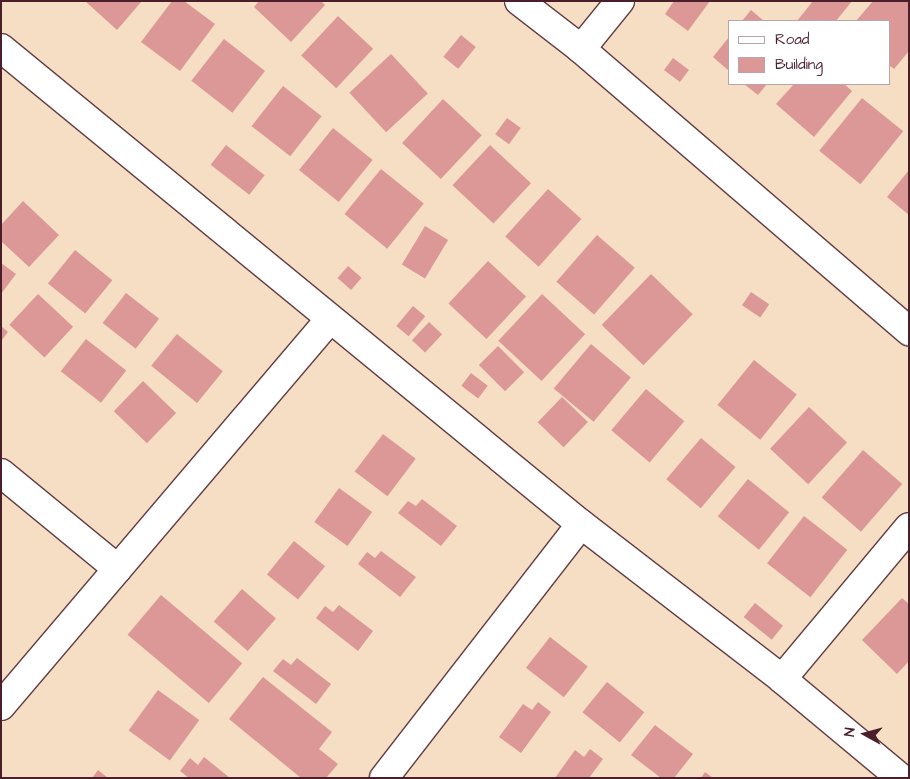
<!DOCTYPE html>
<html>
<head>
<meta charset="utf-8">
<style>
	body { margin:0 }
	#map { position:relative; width:910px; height:779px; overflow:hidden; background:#f6dec4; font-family:"Architects Daughter",sans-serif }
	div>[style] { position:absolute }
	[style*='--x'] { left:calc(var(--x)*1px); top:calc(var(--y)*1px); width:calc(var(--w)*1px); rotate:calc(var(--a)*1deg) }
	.building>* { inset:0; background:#db9897; transform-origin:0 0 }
	.roads { filter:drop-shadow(1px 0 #643c42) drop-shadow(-1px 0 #643c42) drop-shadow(0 1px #643c42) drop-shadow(0 -1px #643c42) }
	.street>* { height:28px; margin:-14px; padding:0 14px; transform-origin:14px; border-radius:14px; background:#fff }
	span { translate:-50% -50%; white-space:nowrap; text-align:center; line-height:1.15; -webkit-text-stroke:4px #fff; paint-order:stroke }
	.frame { position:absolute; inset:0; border:2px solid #4a1f2b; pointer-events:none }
	.legend { position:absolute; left:728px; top:20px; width:162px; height:65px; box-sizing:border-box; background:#fff; border:1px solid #b7a5aa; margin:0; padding:6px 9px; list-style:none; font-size:15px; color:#4a1f2b }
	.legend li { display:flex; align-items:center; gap:10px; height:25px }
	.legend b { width:25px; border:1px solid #b7a5aa }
	.north { position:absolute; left:840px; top:709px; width:50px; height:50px; -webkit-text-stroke:4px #fff; paint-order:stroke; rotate:277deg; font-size:14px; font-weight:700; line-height:20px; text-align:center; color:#4a1f2b }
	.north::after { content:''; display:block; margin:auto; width:18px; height:22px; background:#4a1f2b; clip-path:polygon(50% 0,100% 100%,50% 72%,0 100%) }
</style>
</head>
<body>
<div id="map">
	<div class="building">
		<i style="clip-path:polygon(85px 1px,142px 1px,117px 30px)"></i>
		<i style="clip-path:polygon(172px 1px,184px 1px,215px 24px,180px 71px,141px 42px)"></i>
		<i style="clip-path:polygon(259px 1px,321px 1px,325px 5px,291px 42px,254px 7px)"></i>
		<i style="clip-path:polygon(674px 1px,710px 1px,688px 31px,665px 14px)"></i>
		<i style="clip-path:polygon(813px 1px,852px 1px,836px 21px,797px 21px)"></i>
		<i style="clip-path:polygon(873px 1px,909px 1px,909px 51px,894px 69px,889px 65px,889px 21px,856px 21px)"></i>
		<i style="clip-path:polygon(751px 10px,764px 21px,742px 21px)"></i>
		<i style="left:338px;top:16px;width:48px;height:54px;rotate:43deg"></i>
		<i style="left:461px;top:35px;width:19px;height:28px;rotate:39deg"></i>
		<i style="clip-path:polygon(729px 37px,729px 71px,713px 57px)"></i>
		<i style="left:224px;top:39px;width:52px;height:53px;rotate:38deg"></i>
		<i style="left:391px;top:54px;width:54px;height:57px;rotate:47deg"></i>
		<i style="left:673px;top:58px;width:20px;height:15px;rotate:37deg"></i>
		<i style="clip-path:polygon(744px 84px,767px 84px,758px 95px)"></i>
		<i style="clip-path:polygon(794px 84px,844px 84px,852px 91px,814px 137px,776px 104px)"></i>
		<i style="left:283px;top:86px;width:49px;height:51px;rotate:38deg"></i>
		<i style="left:862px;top:98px;width:53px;height:68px;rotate:39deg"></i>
		<i style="left:443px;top:99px;width:53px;height:60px;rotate:43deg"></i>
		<i style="left:507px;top:118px;width:17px;height:20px;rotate:36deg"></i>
		<i style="left:333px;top:128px;width:51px;height:54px;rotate:39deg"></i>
		<i style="left:226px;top:145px;width:49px;height:25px;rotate:38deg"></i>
		<i style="left:490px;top:145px;width:56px;height:55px;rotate:43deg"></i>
		<i style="left:381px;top:169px;width:55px;height:58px;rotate:39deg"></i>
		<i style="clip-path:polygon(909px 170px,909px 215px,887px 197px)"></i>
		<i style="left:548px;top:189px;width:45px;height:64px;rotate:42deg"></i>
		<i style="clip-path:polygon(23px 201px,59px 235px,29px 267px,1px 241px,1px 225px)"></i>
		<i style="left:425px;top:226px;width:27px;height:45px;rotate:31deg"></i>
		<i style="left:597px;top:235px;width:50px;height:62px;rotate:41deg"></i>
		<i style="left:75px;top:250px;width:48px;height:43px;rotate:39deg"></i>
		<i style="left:488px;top:261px;width:52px;height:58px;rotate:43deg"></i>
		<i style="clip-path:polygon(1px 263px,16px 274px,1px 294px)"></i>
		<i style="left:348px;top:266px;width:18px;height:16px;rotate:41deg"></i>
		<i style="left:651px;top:274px;width:58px;height:71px;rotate:44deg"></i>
		<i style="left:751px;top:292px;width:22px;height:16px;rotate:34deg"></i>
		<i style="left:126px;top:293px;width:42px;height:38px;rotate:38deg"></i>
		<i style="left:38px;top:294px;width:48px;height:42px;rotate:43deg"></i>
		<i style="left:542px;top:294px;width:59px;height:64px;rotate:43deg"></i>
		<i style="left:413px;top:306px;width:16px;height:26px;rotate:40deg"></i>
		<i style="left:429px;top:322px;width:18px;height:25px;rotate:43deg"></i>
		<i style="clip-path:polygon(1px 326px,8px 332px,1px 341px)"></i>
		<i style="left:177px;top:334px;width:59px;height:41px;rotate:39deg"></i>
		<i style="left:86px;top:339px;width:51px;height:41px;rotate:38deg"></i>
		<i style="left:591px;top:344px;width:52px;height:58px;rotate:40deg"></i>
		<i style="left:498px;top:346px;width:37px;height:27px;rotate:45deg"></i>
		<i style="left:754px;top:360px;width:55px;height:58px;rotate:39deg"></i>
		<i style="left:471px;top:373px;width:21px;height:16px;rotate:37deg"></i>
		<i style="left:143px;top:381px;width:46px;height:42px;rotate:44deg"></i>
		<i style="left:646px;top:389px;width:50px;height:54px;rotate:40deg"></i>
		<i style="left:562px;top:397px;width:36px;height:35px;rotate:44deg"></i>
		<i style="left:809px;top:407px;width:52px;height:57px;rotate:43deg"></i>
		<i style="left:383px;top:434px;width:41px;height:47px;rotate:37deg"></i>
		<i style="left:701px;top:438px;width:45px;height:54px;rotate:40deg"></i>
		<i style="left:863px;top:450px;width:52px;height:63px;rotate:41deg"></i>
		<i style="left:748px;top:479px;width:53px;height:48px;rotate:39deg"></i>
		<i style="left:339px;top:488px;width:41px;height:42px;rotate:36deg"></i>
		<i style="clip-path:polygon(422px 499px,457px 526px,441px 546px,398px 513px,408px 501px,416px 506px)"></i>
		<i style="left:804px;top:516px;width:55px;height:60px;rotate:38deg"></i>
		<i style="left:294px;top:541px;width:40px;height:43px;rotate:39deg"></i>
		<i style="clip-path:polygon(381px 551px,416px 577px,400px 597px,358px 564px,367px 552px,375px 558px)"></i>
		<i style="left:242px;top:589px;width:45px;height:43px;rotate:41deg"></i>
		<i style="left:161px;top:595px;width:106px;height:52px;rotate:40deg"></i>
		<i style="clip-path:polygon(902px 598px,909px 604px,909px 661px,897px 674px,862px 640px)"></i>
		<i style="left:755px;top:603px;width:36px;height:18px;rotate:39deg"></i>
		<i style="clip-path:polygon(339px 605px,373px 631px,358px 651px,316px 618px,325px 606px,333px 612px)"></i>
		<i style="left:550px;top:637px;width:48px;height:39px;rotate:38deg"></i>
		<i style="clip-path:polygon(297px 658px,331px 684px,316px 704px,273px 671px,283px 659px,291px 665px)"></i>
		<i style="clip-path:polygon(263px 677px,332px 732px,319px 749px,338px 764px,326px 778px,301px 778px,229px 719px)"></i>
		<i style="left:607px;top:682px;width:48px;height:39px;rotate:39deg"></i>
		<i style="left:158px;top:690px;width:51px;height:50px;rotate:36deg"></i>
		<i style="clip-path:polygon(538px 702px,551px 712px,521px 753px,499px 737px,523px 704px,532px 710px)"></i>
		<i style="clip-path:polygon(655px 725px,693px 754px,674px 778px,661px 778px,631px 755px)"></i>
		<i style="clip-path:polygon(590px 749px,603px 759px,589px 778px,555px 778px,575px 750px,584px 757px)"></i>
		<i style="clip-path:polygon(204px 757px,230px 778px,189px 778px,180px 771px,190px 758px,198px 765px)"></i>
		<i style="clip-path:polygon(98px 770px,108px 778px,92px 778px)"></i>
		<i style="clip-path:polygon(705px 772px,713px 778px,701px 778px)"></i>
	</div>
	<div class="roads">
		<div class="street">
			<i style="--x:519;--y:1;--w:78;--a:37.7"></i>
			<i style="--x:620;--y:1;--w:62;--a:129.1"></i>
			<i style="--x:581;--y:49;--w:433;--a:40.7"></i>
			<i style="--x:1;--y:48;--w:750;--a:39.38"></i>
			<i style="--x:581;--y:524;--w:254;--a:37.6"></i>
			<i style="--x:782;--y:679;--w:155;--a:39.8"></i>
			<i style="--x:1;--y:473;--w:151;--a:39.4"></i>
			<i style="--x:782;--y:679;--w:198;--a:-50.1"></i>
			<i style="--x:1;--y:706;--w:508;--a:-49.63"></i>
			<i style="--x:384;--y:778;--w:321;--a:-52.2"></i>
		</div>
	</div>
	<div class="frame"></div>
	<ul class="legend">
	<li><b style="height:6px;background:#fff"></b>Road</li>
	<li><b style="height:14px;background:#db9897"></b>Building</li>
	</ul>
	<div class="north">N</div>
</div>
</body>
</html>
